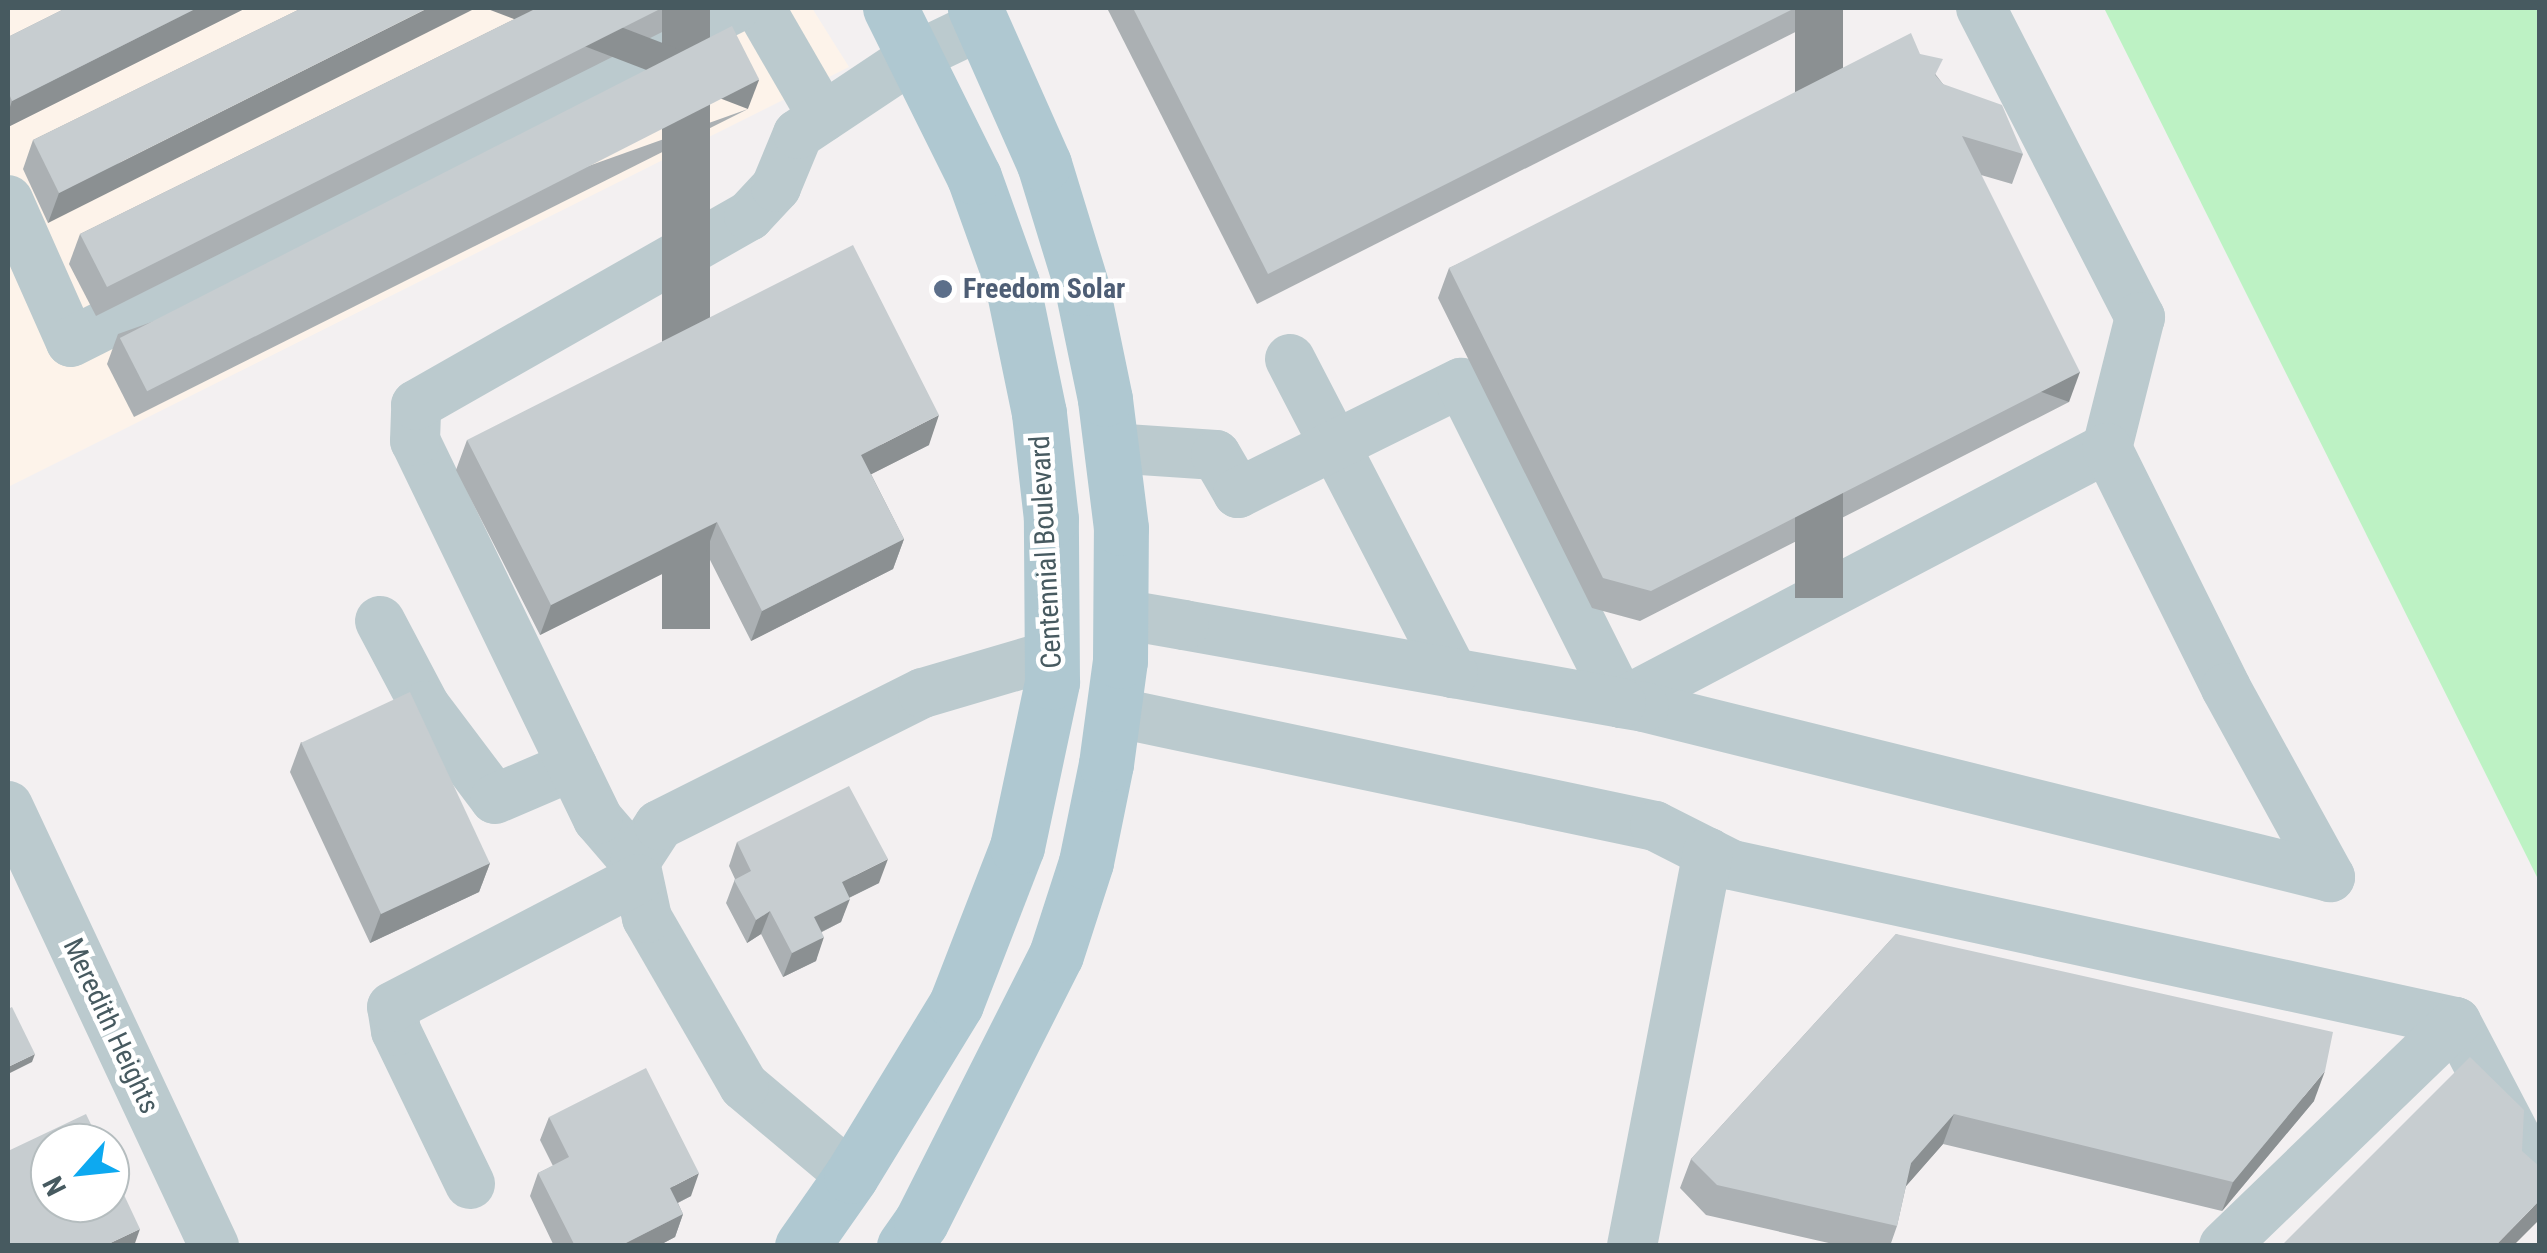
<!DOCTYPE html>
<html>
<head>
<meta charset="utf-8">
<style>
	body { margin:0 }
	#map { position:relative; width:2547px; height:1253px; overflow:hidden; background:#f3f0f1; font-family:"Roboto Condensed",sans-serif }
	div>[style] { position:absolute }
	[style*='--x'] { left:calc(var(--x)*1px); top:calc(var(--y)*1px); width:calc(var(--w)*1px); rotate:calc(var(--a)*1deg) }
	.commercial>* { inset:0; background:#fdf3ea }
	.green>* { inset:0; background:#bdf2c4 }
	.minor>* { height:50px; margin:-25px; padding:0 25px; transform-origin:25px; border-radius:25px; background:#bbcace }
	.major>* { height:55px; margin:-27.5px; padding:0 27.5px; transform-origin:27.5px; border-radius:27.5px; background:#afc8d1 }
	.wall>* { inset:0; background:#abb0b3 }
	.shaded-wall>* { inset:0; background:#8b9092; transform-origin:0 0 }
	.building>* { inset:0; background:#c7cdd0; transform-origin:0 0 }
	.dots>* { width:28px; height:28px; translate:-50% -50%; box-sizing:border-box; border:5px solid #fff; border-radius:50% }
	span { translate:-50% -50%; white-space:nowrap; text-align:center; line-height:1.15; -webkit-text-stroke:9px #fff; paint-order:stroke }
	.service-label { font-size:28px; color:#4e5e75; font-weight:700 }
	.left { translate:0 -50%; text-align:left }
	.street-label { font-size:28px; color:#475a60 }
	.frame { position:absolute; inset:0; border:10px solid #475a60; pointer-events:none }
	.north { position:absolute; left:30px; top:1123px; width:100px; height:100px; box-sizing:border-box; background:#fff; border:2px solid #b5bdbf; border-radius:50%; rotate:243deg; font-size:28px; font-weight:700; line-height:40px; text-align:center; color:#475a60 }
	.north::after { content:''; display:block; margin:auto; width:35px; height:45px; background:#0da9f0; clip-path:polygon(50% 0,100% 100%,50% 72%,0 100%) }
</style>
</head>
<body>
<div id="map">
	<div class="commercial">
		<i style="clip-path:polygon(8px 8px,812px 8px,849px 67px,8px 487px)"></i>
	</div>
	<div class="green">
		<i style="clip-path:polygon(2104px 8px,2539px 8px,2539px 881px)"></i>
	</div>
	<div class="minor">
		<i style="--x:760;--y:8;--w:126;--a:60"></i>
		<i style="--x:1981;--y:8;--w:348;--a:62.8"></i>
		<i style="--x:2140;--y:317;--w:135;--a:104.1"></i>
		<i style="--x:8;--y:200;--w:155;--a:66.1"></i>
		<i style="--x:71;--y:342;--w:743;--a:-26.7"></i>
		<i style="--x:1290;--y:359;--w:354;--a:62.6"></i>
		<i style="--x:1111;--y:448;--w:105;--a:3.8"></i>
		<i style="--x:1216;--y:455;--w:44;--a:59.9"></i>
		<i style="--x:1238;--y:493;--w:249;--a:-26.3"></i>
		<i style="--x:1461;--y:383;--w:358;--a:63.4"></i>
		<i style="--x:1621;--y:703;--w:549;--a:-27.69"></i>
		<i style="--x:2107;--y:448;--w:268;--a:63.6"></i>
		<i style="--x:2226;--y:688;--w:216;--a:61.2"></i>
		<i style="--x:2330;--y:877;--w:707;--a:-166.08"></i>
		<i style="--x:1644;--y:707;--w:23;--a:-170"></i>
		<i style="--x:1621;--y:703;--w:171;--a:-169.9"></i>
		<i style="--x:1453;--y:673;--w:273;--a:-169.9"></i>
		<i style="--x:1184;--y:625;--w:65;--a:-170.2"></i>
		<i style="--x:380;--y:621;--w:96;--a:62.1"></i>
		<i style="--x:425;--y:706;--w:116;--a:53"></i>
		<i style="--x:495;--y:799;--w:84;--a:-23.2"></i>
		<i style="--x:1114;--y:712;--w:553;--a:11.9"></i>
		<i style="--x:1655;--y:826;--w:86;--a:26.9"></i>
		<i style="--x:1732;--y:865;--w:741;--a:12.24"></i>
		<i style="--x:2456;--y:1022;--w:182;--a:62.4"></i>
		<i style="--x:8;--y:806;--w:486;--a:64.9"></i>
		<i style="--x:635;--y:862;--w:57;--a:-130.7"></i>
		<i style="--x:598;--y:819;--w:420;--a:-115.8"></i>
		<i style="--x:415;--y:441;--w:36;--a:-88"></i>
		<i style="--x:416;--y:405;--w:383;--a:-29.6"></i>
		<i style="--x:749;--y:216;--w:40;--a:-47"></i>
		<i style="--x:776;--y:187;--w:57;--a:-67.5"></i>
		<i style="--x:798;--y:134;--w:137;--a:-33.7"></i>
		<i style="--x:912;--y:58;--w:79;--a:-25.6"></i>
		<i style="--x:851;--y:1176;--w:140;--a:-139.9"></i>
		<i style="--x:744;--y:1086;--w:194;--a:-120"></i>
		<i style="--x:647;--y:918;--w:57;--a:-102.1"></i>
		<i style="--x:635;--y:862;--w:44;--a:-57"></i>
		<i style="--x:659;--y:825;--w:295;--a:-26.6"></i>
		<i style="--x:923;--y:693;--w:134;--a:-16.4"></i>
		<i style="--x:470;--y:1184;--w:170;--a:-115.8"></i>
		<i style="--x:396;--y:1031;--w:24;--a:-99"></i>
		<i style="--x:392;--y:1007;--w:277;--a:-27.5"></i>
		<i style="--x:1632;--y:1246;--w:401;--a:-79.1"></i>
		<i style="--x:2224;--y:1246;--w:322;--a:-44"></i>
	</div>
	<div class="major">
		<i style="--x:802;--y:1246;--w:85;--a:-55"></i>
		<i style="--x:851;--y:1176;--w:202;--a:-58.6"></i>
		<i style="--x:956;--y:1004;--w:168;--a:-68.8"></i>
		<i style="--x:1017;--y:847;--w:169;--a:-78"></i>
		<i style="--x:1052;--y:682;--w:163;--a:-90.4"></i>
		<i style="--x:1051;--y:519;--w:107;--a:-96.5"></i>
		<i style="--x:1039;--y:413;--w:133;--a:-101.7"></i>
		<i style="--x:1012;--y:283;--w:113;--a:-109.7"></i>
		<i style="--x:974;--y:177;--w:189;--a:-116.4"></i>
		<i style="--x:904;--y:1246;--w:29;--a:-55"></i>
		<i style="--x:921;--y:1222;--w:299;--a:-63.2"></i>
		<i style="--x:1056;--y:955;--w:98;--a:-72.1"></i>
		<i style="--x:1086;--y:862;--w:100;--a:-78.5"></i>
		<i style="--x:1106;--y:764;--w:104;--a:-82.3"></i>
		<i style="--x:1120;--y:661;--w:133;--a:-89.6"></i>
		<i style="--x:1121;--y:528;--w:130;--a:-97.1"></i>
		<i style="--x:1105;--y:399;--w:113;--a:-101.7"></i>
		<i style="--x:1082;--y:288;--w:130;--a:-107"></i>
		<i style="--x:1044;--y:164;--w:171;--a:-113.9"></i>
	</div>
	<div class="wall">
		<i style="clip-path:polygon(66px 8px,246px 8px,8px 127px,8px 37px)"></i>
		<i style="clip-path:polygon(302px 8px,48px 223px,23px 169px,33px 140px)"></i>
		<i style="clip-path:polygon(537px 8px,710px 8px,96px 316px,69px 264px,80px 234px)"></i>
		<i style="clip-path:polygon(1107px 8px,1843px 8px,1257px 304px)"></i>
		<i style="clip-path:polygon(1920px 54px,1943px 84px,2023px 154px,2012px 184px,1981px 175px,2069px 402px,1640px 621px,1592px 608px,1438px 298px,1449px 268px)"></i>
		<i style="clip-path:polygon(748px 109px,134px 417px,107px 364px,118px 334px)"></i>
		<i style="clip-path:polygon(467px 440px,929px 445px,871px 474px,904px 539px,893px 569px,751px 641px,706px 552px,540px 635px,456px 470px)"></i>
		<i style="clip-path:polygon(301px 742px,490px 863px,479px 892px,370px 943px,290px 772px)"></i>
		<i style="clip-path:polygon(737px 842px,879px 883px,849px 898px,841px 922px,822px 932px,816px 961px,783px 977px,761px 934px,747px 943px,726px 903px,735px 879px,729px 866px)"></i>
		<i style="clip-path:polygon(1896px 934px,2314px 1101px,2222px 1211px,1943px 1144px,1906px 1186px,1897px 1226px,1890px 1246px,1842px 1246px,1706px 1215px,1680px 1188px,1691px 1159px)"></i>
		<i style="clip-path:polygon(549px 1117px,691px 1196px,678px 1203px,683px 1214px,675px 1237px,658px 1246px,554px 1246px,530px 1196px,538px 1173px,553px 1166px,540px 1140px)"></i>
	</div>
	<div class="shaded-wall">
		<i style="clip-path:polygon(197px 8px,246px 8px,8px 127px,8px 113px,12px 101px)"></i>
		<i style="clip-path:polygon(428px 8px,476px 8px,48px 223px,59px 193px)"></i>
		<i style="left:662px;top:8px;width:48px;height:621px"></i>
		<i style="left:1795px;top:8px;width:48px;height:590px"></i>
		<i style="left:759px;top:80px;width:31px;height:686px;rotate:111deg"></i>
		<i style="left:2080px;top:372px;width:32px;height:482px;rotate:110deg"></i>
		<i style="clip-path:polygon(939px 415px,929px 445px,850px 485px,861px 455px)"></i>
		<i style="clip-path:polygon(717px 522px,706px 552px,540px 635px,551px 605px)"></i>
		<i style="clip-path:polygon(904px 539px,893px 569px,751px 641px,762px 611px)"></i>
		<i style="clip-path:polygon(888px 859px,879px 883px,834px 905px,842px 882px)"></i>
		<i style="clip-path:polygon(490px 863px,479px 892px,370px 943px,381px 913px)"></i>
		<i style="clip-path:polygon(850px 899px,841px 922px,805px 940px,814px 917px)"></i>
		<i style="clip-path:polygon(770px 911px,761px 934px,747px 943px,756px 920px)"></i>
		<i style="clip-path:polygon(824px 937px,816px 961px,783px 977px,792px 953px)"></i>
		<i style="clip-path:polygon(35px 1054px,32px 1062px,8px 1074px,8px 1067px)"></i>
		<i style="clip-path:polygon(2325px 1071px,2314px 1101px,2222px 1211px,2233px 1182px)"></i>
		<i style="clip-path:polygon(1954px 1114px,1943px 1144px,1900px 1193px,1911px 1163px)"></i>
		<i style="clip-path:polygon(699px 1173px,691px 1196px,661px 1211px,670px 1188px)"></i>
		<i style="clip-path:polygon(2540px 1200px,2540px 1219px,2513px 1246px,2495px 1246px)"></i>
		<i style="clip-path:polygon(683px 1214px,675px 1237px,658px 1246px,620px 1246px)"></i>
		<i style="clip-path:polygon(140px 1229px,134px 1246px,104px 1246px)"></i>
	</div>
	<div class="building">
		<i style="clip-path:polygon(66px 8px,197px 8px,12px 101px,8px 91px,8px 37px)"></i>
		<i style="clip-path:polygon(302px 8px,428px 8px,59px 193px,33px 140px)"></i>
		<i style="clip-path:polygon(537px 8px,662px 8px,107px 287px,80px 234px)"></i>
		<i style="clip-path:polygon(1133px 8px,1795px 8px,1268px 274px)"></i>
		<i style="left:732px;top:26px;width:60px;height:687px;rotate:63deg"></i>
		<i style="clip-path:polygon(1911px 33px,1920px 54px,1943px 59px,1935px 75px,1943px 84px,2002px 105px,2023px 154px,1962px 136px,2080px 372px,1651px 591px,1603px 578px,1449px 268px)"></i>
		<i style="clip-path:polygon(853px 245px,939px 415px,861px 455px,904px 539px,762px 611px,717px 522px,551px 605px,467px 440px)"></i>
		<i style="left:410px;top:692px;width:189px;height:120px;rotate:65deg"></i>
		<i style="clip-path:polygon(849px 786px,888px 859px,842px 882px,850px 899px,814px 917px,824px 937px,792px 953px,770px 911px,756px 920px,734px 880px,751px 871px,737px 842px)"></i>
		<i style="clip-path:polygon(1896px 934px,2333px 1032px,2325px 1071px,2233px 1182px,1954px 1114px,1911px 1163px,1897px 1226px,1717px 1185px,1691px 1159px)"></i>
		<i style="clip-path:polygon(12px 1007px,35px 1054px,8px 1067px,8px 1009px)"></i>
		<i style="clip-path:polygon(2470px 1057px,2524px 1110px,2522px 1151px,2540px 1167px,2540px 1200px,2495px 1246px,2281px 1246px)"></i>
		<i style="clip-path:polygon(646px 1068px,699px 1173px,670px 1188px,683px 1214px,620px 1246px,575px 1246px,538px 1173px,569px 1157px,549px 1117px)"></i>
		<i style="clip-path:polygon(86px 1114px,100px 1143px,50px 1143px,50px 1203px,110px 1203px,110px 1165px,140px 1229px,104px 1246px,8px 1246px,8px 1151px)"></i>
	</div>
	<div class="dots">
		<i style="left:943px;top:289px;background:#5c6f8a"></i>
	</div>
	<div class="service-label">
		<span class="left" style="left:963px;top:289px">Freedom Solar</span>
	</div>
	<div class="street-label">
		<span style="left:1046px;top:552px;rotate:-93deg">Centennial Boulevard</span>
		<span style="left:111px;top:1026px;rotate:65deg">Meredith Heights</span>
	</div>
	<div class="frame"></div>
	<div class="north">N</div>
</div>
</body>
</html>
